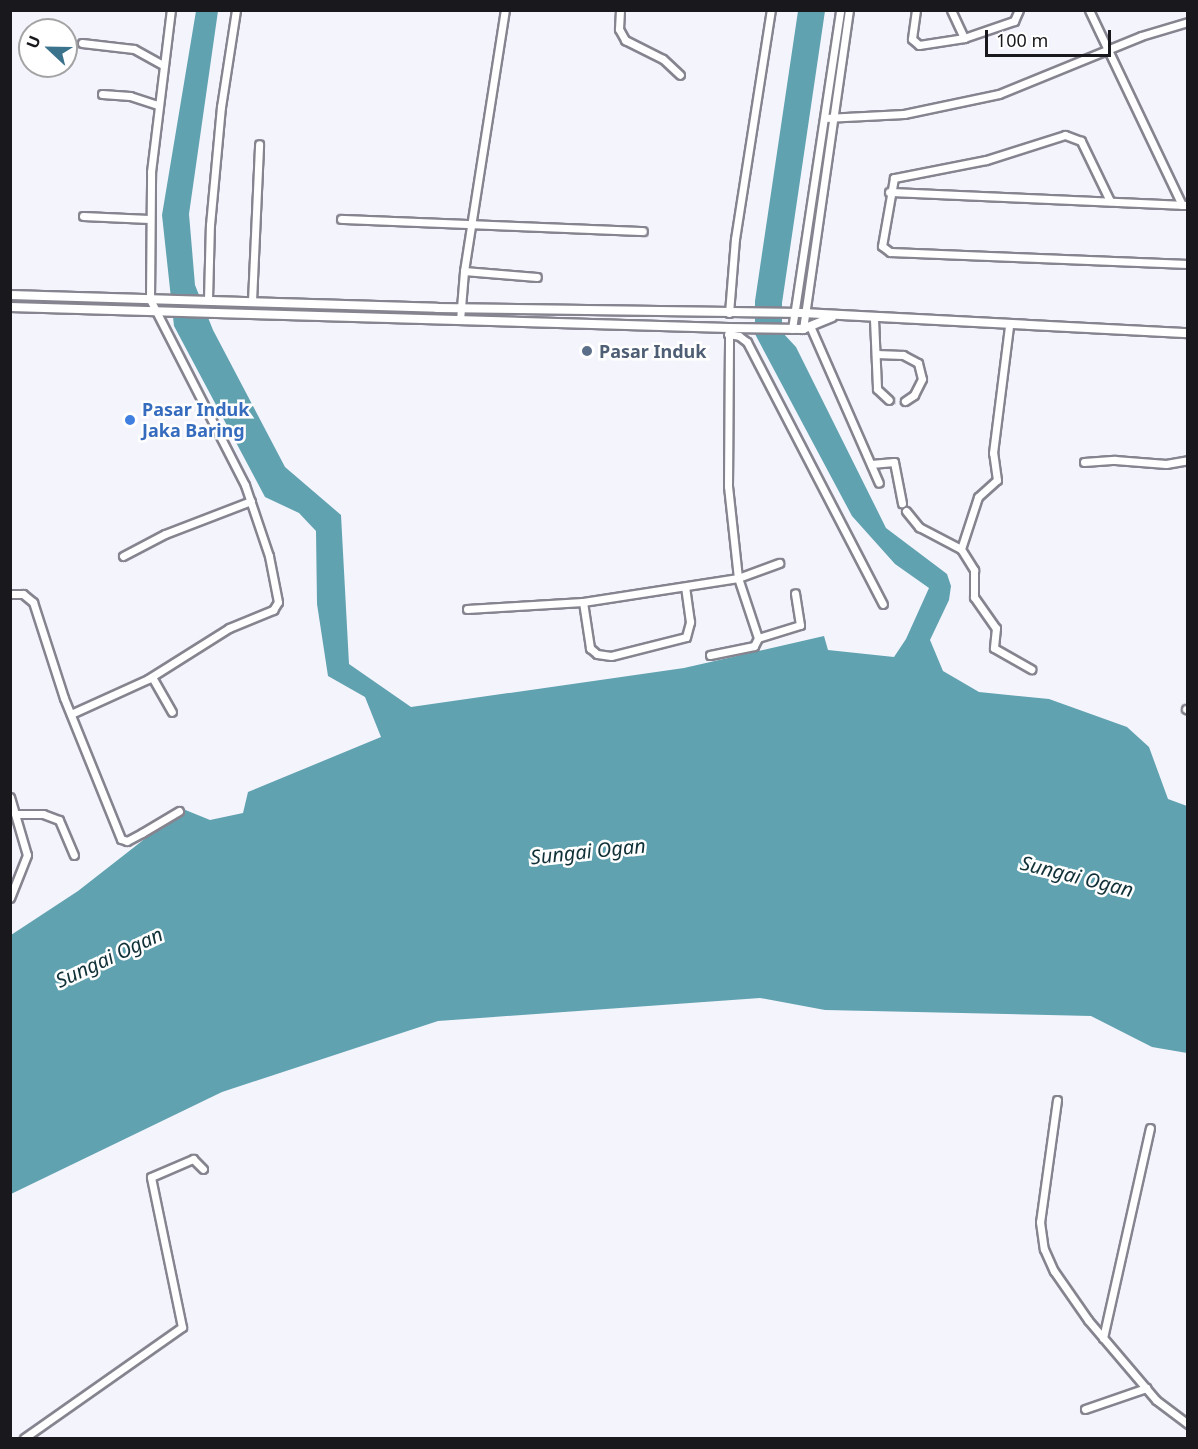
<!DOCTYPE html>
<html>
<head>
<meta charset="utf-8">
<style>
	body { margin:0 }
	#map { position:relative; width:1198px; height:1449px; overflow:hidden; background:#f4f4fd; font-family:"Noto Sans",sans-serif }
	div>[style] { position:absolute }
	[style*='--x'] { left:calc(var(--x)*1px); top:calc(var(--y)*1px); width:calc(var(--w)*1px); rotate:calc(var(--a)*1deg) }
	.water>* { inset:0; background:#60a2b0 }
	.minor-tunnel>* { height:7px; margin-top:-3.5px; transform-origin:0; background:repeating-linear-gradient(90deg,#d3d3db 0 7px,transparent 0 10.5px) }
	.roads { filter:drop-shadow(2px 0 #85848f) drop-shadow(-2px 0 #85848f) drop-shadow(0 2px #85848f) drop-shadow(0 -2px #85848f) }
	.minor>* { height:7px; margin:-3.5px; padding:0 3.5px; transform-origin:3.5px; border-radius:3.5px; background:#fff }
	.tertiary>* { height:8px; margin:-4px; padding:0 4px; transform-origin:4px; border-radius:4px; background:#fff }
	.dots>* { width:16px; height:16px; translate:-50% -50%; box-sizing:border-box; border:3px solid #fff; border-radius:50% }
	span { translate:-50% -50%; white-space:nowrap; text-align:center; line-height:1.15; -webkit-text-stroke:5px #fff; paint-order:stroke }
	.service-label { font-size:18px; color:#4e5e75; font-weight:700 }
	.left { translate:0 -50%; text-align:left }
	.shop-label { font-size:18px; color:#366cbe; font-weight:700 }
	.water-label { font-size:20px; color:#103138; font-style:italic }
	.frame { position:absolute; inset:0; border:12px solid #19181c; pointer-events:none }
	.north { position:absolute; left:18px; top:18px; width:60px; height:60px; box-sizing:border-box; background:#fff; border:2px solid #a3a3a4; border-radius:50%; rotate:292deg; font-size:16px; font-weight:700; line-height:24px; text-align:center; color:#19181c }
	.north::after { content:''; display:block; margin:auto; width:21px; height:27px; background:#3b738d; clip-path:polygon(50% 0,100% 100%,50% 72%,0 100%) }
	.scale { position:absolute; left:985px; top:30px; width:126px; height:27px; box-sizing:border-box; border:3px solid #19181c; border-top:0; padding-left:8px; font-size:18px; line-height:21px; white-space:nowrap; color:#19181c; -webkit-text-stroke:4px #fff; paint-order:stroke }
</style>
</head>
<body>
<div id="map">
	<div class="water">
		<i style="clip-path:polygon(196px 11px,218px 11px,189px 214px,195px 285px,213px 330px,285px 467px,341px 515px,349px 664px,411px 707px,684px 668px,824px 636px,828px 650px,894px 657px,906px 639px,929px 588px,895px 564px,852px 516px,755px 334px,755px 301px,798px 11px,825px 11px,782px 303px,782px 332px,796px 347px,886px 528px,947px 574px,951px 586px,949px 600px,930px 640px,943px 671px,979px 692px,1049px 699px,1127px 727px,1149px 747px,1168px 799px,1187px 806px,1187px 1053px,1152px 1047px,1091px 1016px,825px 1010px,760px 998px,438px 1021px,222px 1092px,11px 1194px,11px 935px,78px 891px,183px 809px,210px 820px,243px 813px,248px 792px,381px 737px,365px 697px,328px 676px,317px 604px,316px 531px,299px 513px,265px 497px,174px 326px,162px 215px)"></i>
	</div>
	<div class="minor-tunnel">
		<i style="--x:889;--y:400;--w:16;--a:4"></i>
	</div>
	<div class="roads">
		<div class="minor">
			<i style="--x:620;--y:10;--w:19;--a:93"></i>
			<i style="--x:619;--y:29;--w:13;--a:61"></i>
			<i style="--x:625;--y:40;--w:42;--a:26.6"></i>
			<i style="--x:663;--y:59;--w:23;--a:43"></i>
			<i style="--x:916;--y:10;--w:29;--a:98"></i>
			<i style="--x:912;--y:39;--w:9;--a:41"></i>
			<i style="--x:919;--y:45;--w:46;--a:-8.8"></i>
			<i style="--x:964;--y:38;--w:53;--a:-18.8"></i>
			<i style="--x:1014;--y:21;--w:12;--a:-66"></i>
			<i style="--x:951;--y:10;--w:31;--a:65"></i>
			<i style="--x:1089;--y:10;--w:216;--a:64.5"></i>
			<i style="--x:1182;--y:205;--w:6;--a:0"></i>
			<i style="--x:82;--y:43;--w:52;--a:6.6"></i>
			<i style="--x:134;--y:49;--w:33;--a:29"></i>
			<i style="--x:102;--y:94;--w:28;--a:4"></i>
			<i style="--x:130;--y:96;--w:29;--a:18"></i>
			<i style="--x:825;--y:118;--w:79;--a:-2.9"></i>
			<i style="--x:904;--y:114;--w:97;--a:-11.9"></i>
			<i style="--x:999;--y:94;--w:153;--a:-22.2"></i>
			<i style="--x:1141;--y:36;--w:49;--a:-16.6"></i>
			<i style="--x:889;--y:192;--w:293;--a:2.5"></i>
			<i style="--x:1110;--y:201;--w:67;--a:-115.8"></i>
			<i style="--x:1081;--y:141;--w:17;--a:-159"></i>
			<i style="--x:1065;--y:135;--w:83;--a:162.4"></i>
			<i style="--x:986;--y:160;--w:94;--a:168.9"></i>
			<i style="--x:894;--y:178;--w:69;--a:100"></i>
			<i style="--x:882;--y:246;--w:10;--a:37"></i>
			<i style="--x:890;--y:252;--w:298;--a:2.3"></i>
			<i style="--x:83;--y:216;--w:66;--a:2.6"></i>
			<i style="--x:341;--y:219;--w:302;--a:2.3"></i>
			<i style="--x:464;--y:271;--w:73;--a:4.7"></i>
			<i style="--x:208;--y:299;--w:74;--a:-88.5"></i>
			<i style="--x:210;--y:225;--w:119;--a:-84.7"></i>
			<i style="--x:221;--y:107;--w:98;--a:-81.2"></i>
			<i style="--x:252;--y:301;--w:157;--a:-87.4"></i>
			<i style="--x:729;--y:313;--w:74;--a:-85.4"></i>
			<i style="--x:735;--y:239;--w:232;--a:-81.1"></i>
			<i style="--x:874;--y:319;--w:70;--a:87.5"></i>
			<i style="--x:877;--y:389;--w:16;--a:43"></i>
			<i style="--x:460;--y:320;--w:49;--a:-85.3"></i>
			<i style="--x:464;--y:271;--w:264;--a:-81.1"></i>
			<i style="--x:810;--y:326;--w:171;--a:66.3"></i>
			<i style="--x:792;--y:329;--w:323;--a:-81.4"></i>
			<i style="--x:803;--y:329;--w:322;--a:-81.8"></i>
			<i style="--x:728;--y:334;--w:11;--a:10"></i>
			<i style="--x:739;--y:336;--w:10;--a:37"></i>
			<i style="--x:747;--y:342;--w:295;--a:62.6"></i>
			<i style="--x:876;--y:354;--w:27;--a:2"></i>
			<i style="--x:903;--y:355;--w:17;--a:28"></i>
			<i style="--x:918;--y:363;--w:16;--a:76"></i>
			<i style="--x:922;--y:379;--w:18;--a:117"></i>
			<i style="--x:914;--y:395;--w:11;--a:146"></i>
			<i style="--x:1084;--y:462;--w:31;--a:-4"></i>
			<i style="--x:1115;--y:460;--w:51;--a:4.5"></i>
			<i style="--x:1166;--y:464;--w:22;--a:-10"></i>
			<i style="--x:871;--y:464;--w:23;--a:-5"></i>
			<i style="--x:894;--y:462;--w:42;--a:79"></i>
			<i style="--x:906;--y:511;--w:21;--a:51"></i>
			<i style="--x:919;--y:527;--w:47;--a:27.6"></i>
			<i style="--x:961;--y:549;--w:55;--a:-71.9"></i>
			<i style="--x:978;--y:497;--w:25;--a:-42"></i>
			<i style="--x:997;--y:480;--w:27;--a:-98"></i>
			<i style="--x:993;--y:453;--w:128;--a:-82.8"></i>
			<i style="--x:961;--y:549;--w:25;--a:58"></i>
			<i style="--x:974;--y:570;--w:27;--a:90"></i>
			<i style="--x:974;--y:597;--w:38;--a:55"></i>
			<i style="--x:996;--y:628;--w:20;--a:96"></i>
			<i style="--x:994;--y:648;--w:43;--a:29.6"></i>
			<i style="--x:123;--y:556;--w:47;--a:-27.6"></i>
			<i style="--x:165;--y:534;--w:92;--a:-21"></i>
			<i style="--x:10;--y:594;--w:13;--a:0"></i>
			<i style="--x:23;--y:594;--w:13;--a:39"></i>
			<i style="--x:33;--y:602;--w:101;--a:72.1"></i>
			<i style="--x:64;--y:698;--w:152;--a:68"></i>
			<i style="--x:121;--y:839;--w:6;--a:18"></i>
			<i style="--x:127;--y:841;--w:17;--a:-28"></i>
			<i style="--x:142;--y:833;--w:43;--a:-30.7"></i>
			<i style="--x:583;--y:602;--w:47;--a:81.3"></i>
			<i style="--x:590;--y:648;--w:9;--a:41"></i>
			<i style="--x:597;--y:654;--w:14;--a:8"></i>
			<i style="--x:611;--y:656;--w:77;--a:-14.2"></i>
			<i style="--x:686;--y:637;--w:16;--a:-75"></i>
			<i style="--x:690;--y:622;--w:34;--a:-98"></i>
			<i style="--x:467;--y:609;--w:116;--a:-3.5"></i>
			<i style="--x:583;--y:602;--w:157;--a:-8.8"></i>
			<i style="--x:738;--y:578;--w:93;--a:-96.2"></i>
			<i style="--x:728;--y:486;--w:158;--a:-89.6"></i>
			<i style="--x:758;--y:638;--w:63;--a:-108.4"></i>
			<i style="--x:738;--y:578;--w:44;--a:-20.1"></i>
			<i style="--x:710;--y:655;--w:45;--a:-11.6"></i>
			<i style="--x:754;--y:646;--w:9;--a:-63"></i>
			<i style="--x:758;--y:638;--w:44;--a:-17.2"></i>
			<i style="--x:800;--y:625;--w:32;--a:-99"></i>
			<i style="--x:152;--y:677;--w:40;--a:60.3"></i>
			<i style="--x:1186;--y:709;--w:2;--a:27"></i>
			<i style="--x:71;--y:714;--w:85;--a:-24.4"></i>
			<i style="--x:148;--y:679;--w:96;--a:-32.2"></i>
			<i style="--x:229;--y:628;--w:48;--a:-22.2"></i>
			<i style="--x:273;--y:610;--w:9;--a:-58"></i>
			<i style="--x:278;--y:602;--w:47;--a:-101.1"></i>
			<i style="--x:269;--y:556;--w:75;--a:-108.7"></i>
			<i style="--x:245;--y:485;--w:209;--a:-117.1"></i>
			<i style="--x:150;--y:299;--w:127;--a:-89.5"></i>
			<i style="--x:151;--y:172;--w:163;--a:-83"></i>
			<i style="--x:10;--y:797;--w:60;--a:73.7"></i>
			<i style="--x:27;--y:855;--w:46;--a:111.6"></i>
			<i style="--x:17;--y:814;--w:26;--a:0"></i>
			<i style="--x:43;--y:814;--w:17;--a:21"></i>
			<i style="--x:59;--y:820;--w:38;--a:67"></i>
			<i style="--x:1057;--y:1100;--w:123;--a:97.9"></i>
			<i style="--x:1040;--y:1222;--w:27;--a:82"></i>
			<i style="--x:1044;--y:1249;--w:24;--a:66"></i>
			<i style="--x:1054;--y:1271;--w:60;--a:55.2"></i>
			<i style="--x:1088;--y:1320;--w:105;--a:49.6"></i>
			<i style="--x:1156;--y:1400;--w:40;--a:37"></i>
			<i style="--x:1103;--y:1338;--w:215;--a:-77.4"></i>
			<i style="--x:1085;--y:1409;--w:65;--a:-19"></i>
			<i style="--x:24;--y:1438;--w:193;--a:-35.1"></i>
			<i style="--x:182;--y:1327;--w:153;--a:-101.7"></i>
			<i style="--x:151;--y:1177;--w:46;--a:-23.2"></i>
			<i style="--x:193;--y:1159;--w:14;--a:45"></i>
		</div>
		<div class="tertiary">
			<i style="--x:10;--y:295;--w:427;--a:1.7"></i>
			<i style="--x:437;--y:308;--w:366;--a:0.8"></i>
			<i style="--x:803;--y:313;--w:386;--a:3"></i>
			<i style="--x:10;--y:307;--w:719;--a:1.67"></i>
			<i style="--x:729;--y:328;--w:74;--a:0.8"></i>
			<i style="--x:803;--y:329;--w:31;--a:-22"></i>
		</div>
	</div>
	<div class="dots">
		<i style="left:587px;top:351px;background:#5c6f8a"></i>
		<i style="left:130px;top:420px;background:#3f7fe0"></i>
	</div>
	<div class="service-label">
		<span class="left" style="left:599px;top:351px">Pasar Induk</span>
	</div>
	<div class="shop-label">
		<span class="left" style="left:142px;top:420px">Pasar Induk<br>Jaka Baring</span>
	</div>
	<div class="water-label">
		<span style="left:588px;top:851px;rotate:-6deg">Sungai Ogan</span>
		<span style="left:1077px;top:876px;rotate:14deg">Sungai Ogan</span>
		<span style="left:109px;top:957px;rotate:-25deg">Sungai Ogan</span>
	</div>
	<div class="frame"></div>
	<div class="north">U</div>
	<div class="scale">100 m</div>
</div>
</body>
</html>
